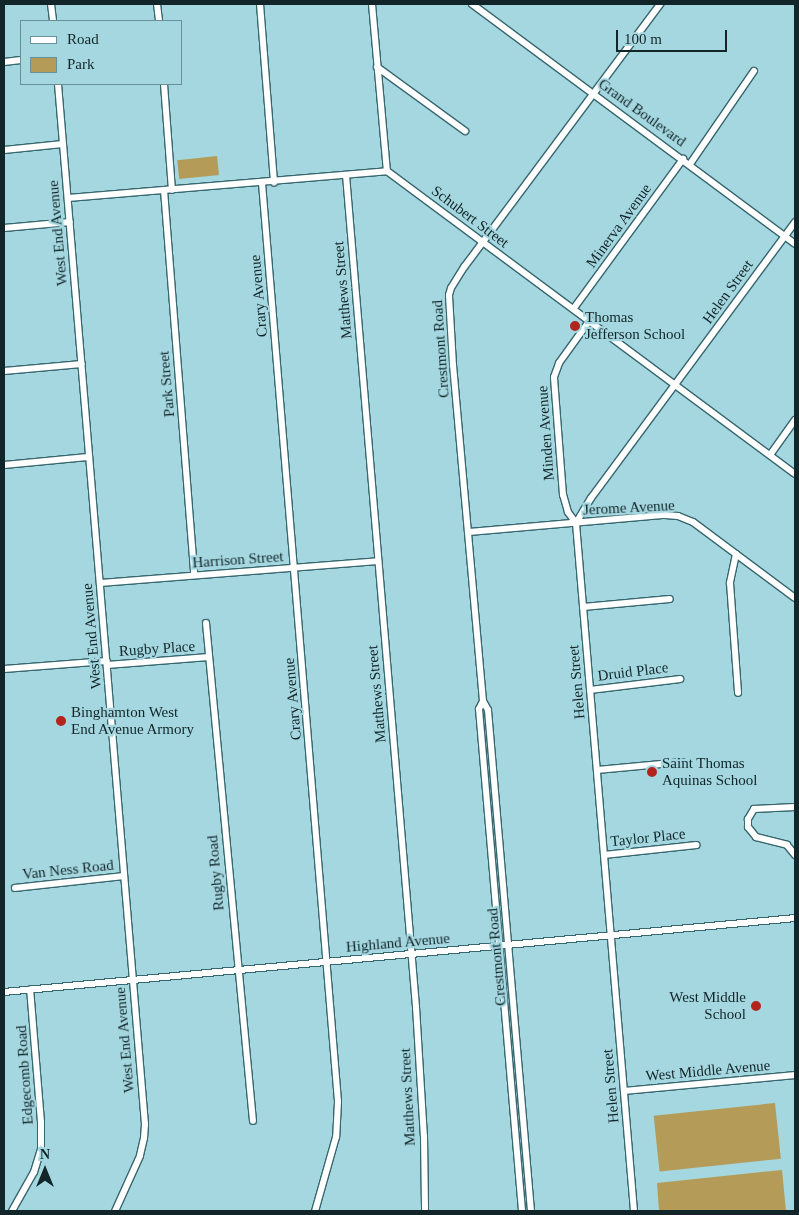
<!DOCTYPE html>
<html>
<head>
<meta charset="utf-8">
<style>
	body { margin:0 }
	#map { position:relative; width:799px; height:1215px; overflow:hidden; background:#a5d7e0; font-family:"Times New Roman",serif }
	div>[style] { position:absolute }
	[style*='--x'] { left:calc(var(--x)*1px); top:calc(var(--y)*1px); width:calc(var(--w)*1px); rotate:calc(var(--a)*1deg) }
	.green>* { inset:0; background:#b49b58; transform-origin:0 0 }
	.roads { filter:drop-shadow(1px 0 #37676e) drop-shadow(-1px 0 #37676e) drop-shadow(0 1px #37676e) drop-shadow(0 -1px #37676e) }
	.minor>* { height:6px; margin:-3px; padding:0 3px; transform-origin:3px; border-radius:3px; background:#fff }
	.dots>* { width:14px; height:14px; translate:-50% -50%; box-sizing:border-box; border:2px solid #a5d7e0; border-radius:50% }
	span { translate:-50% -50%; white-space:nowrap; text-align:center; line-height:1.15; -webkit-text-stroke:4.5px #a5d7e0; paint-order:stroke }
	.street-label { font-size:15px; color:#122629 }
	.poi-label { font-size:15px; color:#122629 }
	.left { translate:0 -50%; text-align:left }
	.right { translate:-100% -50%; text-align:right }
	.frame { position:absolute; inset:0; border:5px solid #122629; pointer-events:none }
	.legend { position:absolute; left:20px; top:20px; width:162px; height:65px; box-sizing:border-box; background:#a5d7e0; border:1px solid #6a9097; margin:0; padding:6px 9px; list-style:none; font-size:15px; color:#122629 }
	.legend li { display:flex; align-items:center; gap:10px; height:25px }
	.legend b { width:25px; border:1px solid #6a9097 }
	.north { position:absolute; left:20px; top:1145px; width:50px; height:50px; -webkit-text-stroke:4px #a5d7e0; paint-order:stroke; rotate:0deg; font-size:14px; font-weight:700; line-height:20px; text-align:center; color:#122629 }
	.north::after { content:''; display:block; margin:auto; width:18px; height:22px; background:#122629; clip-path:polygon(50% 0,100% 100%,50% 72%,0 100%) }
	.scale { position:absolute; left:616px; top:30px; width:111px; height:22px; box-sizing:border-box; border:2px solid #122629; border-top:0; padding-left:6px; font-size:15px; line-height:18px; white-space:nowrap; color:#122629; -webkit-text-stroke:4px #a5d7e0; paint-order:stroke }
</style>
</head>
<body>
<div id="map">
	<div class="green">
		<i style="left:217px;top:156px;width:19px;height:40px;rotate:84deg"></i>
		<i style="left:775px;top:1103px;width:56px;height:122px;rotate:84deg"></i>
		<i style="clip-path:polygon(782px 1170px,786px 1211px,659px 1211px,657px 1183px)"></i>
	</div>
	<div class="roads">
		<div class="minor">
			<i style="--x:51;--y:4;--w:17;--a:83"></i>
			<i style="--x:157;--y:4;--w:17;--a:83"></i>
			<i style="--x:260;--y:4;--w:179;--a:85.5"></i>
			<i style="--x:372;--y:4;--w:168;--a:84.9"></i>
			<i style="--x:472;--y:4;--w:402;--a:36.6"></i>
			<i style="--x:4;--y:62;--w:17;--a:-7"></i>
			<i style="--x:377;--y:67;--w:109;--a:36"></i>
			<i style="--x:58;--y:84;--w:1044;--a:85.22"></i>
			<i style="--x:145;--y:1124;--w:14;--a:94"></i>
			<i style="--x:144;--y:1138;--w:18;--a:103"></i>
			<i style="--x:140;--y:1156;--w:60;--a:114.4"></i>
			<i style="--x:164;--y:84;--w:106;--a:85.7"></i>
			<i style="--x:4;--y:150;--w:59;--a:-5.8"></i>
			<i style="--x:690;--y:164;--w:113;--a:-55.5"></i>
			<i style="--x:346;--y:175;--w:835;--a:85.19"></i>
			<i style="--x:416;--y:1007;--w:129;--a:86.5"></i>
			<i style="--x:424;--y:1136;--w:75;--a:89.2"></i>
			<i style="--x:262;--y:183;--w:922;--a:85.27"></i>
			<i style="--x:338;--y:1102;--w:35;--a:93"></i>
			<i style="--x:336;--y:1137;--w:77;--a:105.8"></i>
			<i style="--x:164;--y:190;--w:386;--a:85.5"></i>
			<i style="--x:68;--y:198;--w:320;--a:-4.8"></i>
			<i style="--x:387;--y:171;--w:508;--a:36.6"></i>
			<i style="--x:4;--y:228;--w:66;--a:-5.2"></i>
			<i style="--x:574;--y:308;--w:185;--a:-53.8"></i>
			<i style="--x:4;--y:371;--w:78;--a:-5.1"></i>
			<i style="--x:770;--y:455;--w:43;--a:-54.5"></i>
			<i style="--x:4;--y:465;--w:84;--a:-5.4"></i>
			<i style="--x:576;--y:523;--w:14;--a:-126"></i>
			<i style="--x:568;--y:512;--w:18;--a:-106"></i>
			<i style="--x:563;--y:495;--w:118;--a:-94.4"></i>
			<i style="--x:554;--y:377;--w:15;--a:-70"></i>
			<i style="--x:559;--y:363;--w:53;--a:-54.2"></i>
			<i style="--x:469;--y:532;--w:197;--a:-5"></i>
			<i style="--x:665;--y:515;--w:13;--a:4"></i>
			<i style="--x:678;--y:516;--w:16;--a:22"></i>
			<i style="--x:693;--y:522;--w:127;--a:36.7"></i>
			<i style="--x:736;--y:554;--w:30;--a:102"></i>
			<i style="--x:730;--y:583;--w:110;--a:85.8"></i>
			<i style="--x:100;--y:583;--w:279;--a:-4.5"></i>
			<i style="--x:583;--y:607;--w:87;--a:-5.3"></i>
			<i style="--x:206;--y:623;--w:500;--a:84.61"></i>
			<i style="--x:107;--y:665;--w:102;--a:-4.5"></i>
			<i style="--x:4;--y:669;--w:103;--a:-4.4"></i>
			<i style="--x:590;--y:690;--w:91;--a:-7"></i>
			<i style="--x:483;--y:701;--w:9;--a:117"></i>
			<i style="--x:479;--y:709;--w:504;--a:85.1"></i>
			<i style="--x:597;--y:770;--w:86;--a:-5.3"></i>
			<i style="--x:795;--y:807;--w:41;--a:177.2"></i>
			<i style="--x:754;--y:809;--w:12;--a:121"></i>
			<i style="--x:748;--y:819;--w:8;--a:90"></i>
			<i style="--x:748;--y:827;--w:13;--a:51"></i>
			<i style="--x:756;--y:837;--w:32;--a:14"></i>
			<i style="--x:787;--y:845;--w:13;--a:51"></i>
			<i style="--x:604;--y:855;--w:93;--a:-6.2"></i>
			<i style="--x:15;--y:888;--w:109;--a:-6.3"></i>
			<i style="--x:4;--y:992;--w:794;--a:-5.34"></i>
			<i style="--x:624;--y:1091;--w:172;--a:-5.3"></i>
			<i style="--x:12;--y:1211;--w:45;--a:-60.6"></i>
			<i style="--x:34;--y:1172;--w:24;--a:-73"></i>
			<i style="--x:41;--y:1149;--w:27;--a:-90"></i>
			<i style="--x:41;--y:1122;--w:133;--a:-94.7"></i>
			<i style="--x:531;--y:1211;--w:503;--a:-94.91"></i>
			<i style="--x:488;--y:710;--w:10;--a:-119"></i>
			<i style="--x:483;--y:701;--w:337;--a:-95.1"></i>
			<i style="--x:453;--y:365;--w:70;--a:-93.3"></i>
			<i style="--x:449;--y:295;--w:7;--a:-74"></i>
			<i style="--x:451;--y:288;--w:26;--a:-58"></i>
			<i style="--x:465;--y:266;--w:327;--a:-53.3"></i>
			<i style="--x:634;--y:1211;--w:690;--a:-94.82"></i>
			<i style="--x:576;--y:523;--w:29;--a:-59"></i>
			<i style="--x:591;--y:498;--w:343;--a:-53.5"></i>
		</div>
	</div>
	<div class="dots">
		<i style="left:575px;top:326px;background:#b2231b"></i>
		<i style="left:61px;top:721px;background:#b2231b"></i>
		<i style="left:652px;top:772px;background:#b2231b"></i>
		<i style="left:756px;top:1006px;background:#b2231b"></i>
	</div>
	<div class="street-label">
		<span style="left:642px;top:113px;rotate:36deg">Grand Boulevard</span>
		<span style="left:470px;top:217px;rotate:37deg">Schubert Street</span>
		<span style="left:619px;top:226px;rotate:-54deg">Minerva Avenue</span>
		<span style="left:58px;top:233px;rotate:-95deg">West End Avenue</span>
		<span style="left:343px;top:290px;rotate:-95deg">Matthews Street</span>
		<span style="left:728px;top:292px;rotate:-54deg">Helen Street</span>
		<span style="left:259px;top:296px;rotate:-95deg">Crary Avenue</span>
		<span style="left:441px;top:349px;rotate:-94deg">Crestmont Road</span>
		<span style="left:167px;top:384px;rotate:-95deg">Park Street</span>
		<span style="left:546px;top:433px;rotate:-94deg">Minden Avenue</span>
		<span style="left:629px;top:508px;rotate:-3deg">Jerome Avenue</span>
		<span style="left:238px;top:560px;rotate:-4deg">Harrison Street</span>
		<span style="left:92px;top:636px;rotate:-95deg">West End Avenue</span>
		<span style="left:157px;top:649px;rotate:-4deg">Rugby Place</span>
		<span style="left:633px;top:672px;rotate:-7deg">Druid Place</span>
		<span style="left:577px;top:682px;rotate:-95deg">Helen Street</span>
		<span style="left:377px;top:694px;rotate:-95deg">Matthews Street</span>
		<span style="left:293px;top:699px;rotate:-95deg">Crary Avenue</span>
		<span style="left:648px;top:838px;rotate:-6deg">Taylor Place</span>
		<span style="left:68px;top:870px;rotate:-6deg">Van Ness Road</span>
		<span style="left:216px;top:873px;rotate:-95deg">Rugby Road</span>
		<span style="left:398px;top:943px;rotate:-5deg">Highland Avenue</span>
		<span style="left:497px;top:957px;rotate:-95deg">Crestmont Road</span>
		<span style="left:125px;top:1040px;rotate:-95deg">West End Avenue</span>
		<span style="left:708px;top:1071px;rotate:-5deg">West Middle Avenue</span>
		<span style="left:25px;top:1075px;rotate:-94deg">Edgecomb Road</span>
		<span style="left:611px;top:1086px;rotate:-95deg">Helen Street</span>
		<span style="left:408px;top:1097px;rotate:-93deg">Matthews Street</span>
	</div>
	<div class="poi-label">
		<span class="left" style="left:585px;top:326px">Thomas<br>Jefferson School</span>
		<span class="left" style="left:71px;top:721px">Binghamton West<br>End Avenue Armory</span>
		<span class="left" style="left:662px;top:772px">Saint Thomas<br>Aquinas School</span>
		<span class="right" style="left:746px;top:1006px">West Middle<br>School</span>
	</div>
	<div class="frame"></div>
	<ul class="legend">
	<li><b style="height:6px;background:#fff"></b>Road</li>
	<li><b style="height:14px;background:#b49b58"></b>Park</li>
	</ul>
	<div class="north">N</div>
	<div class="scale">100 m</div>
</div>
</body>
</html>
